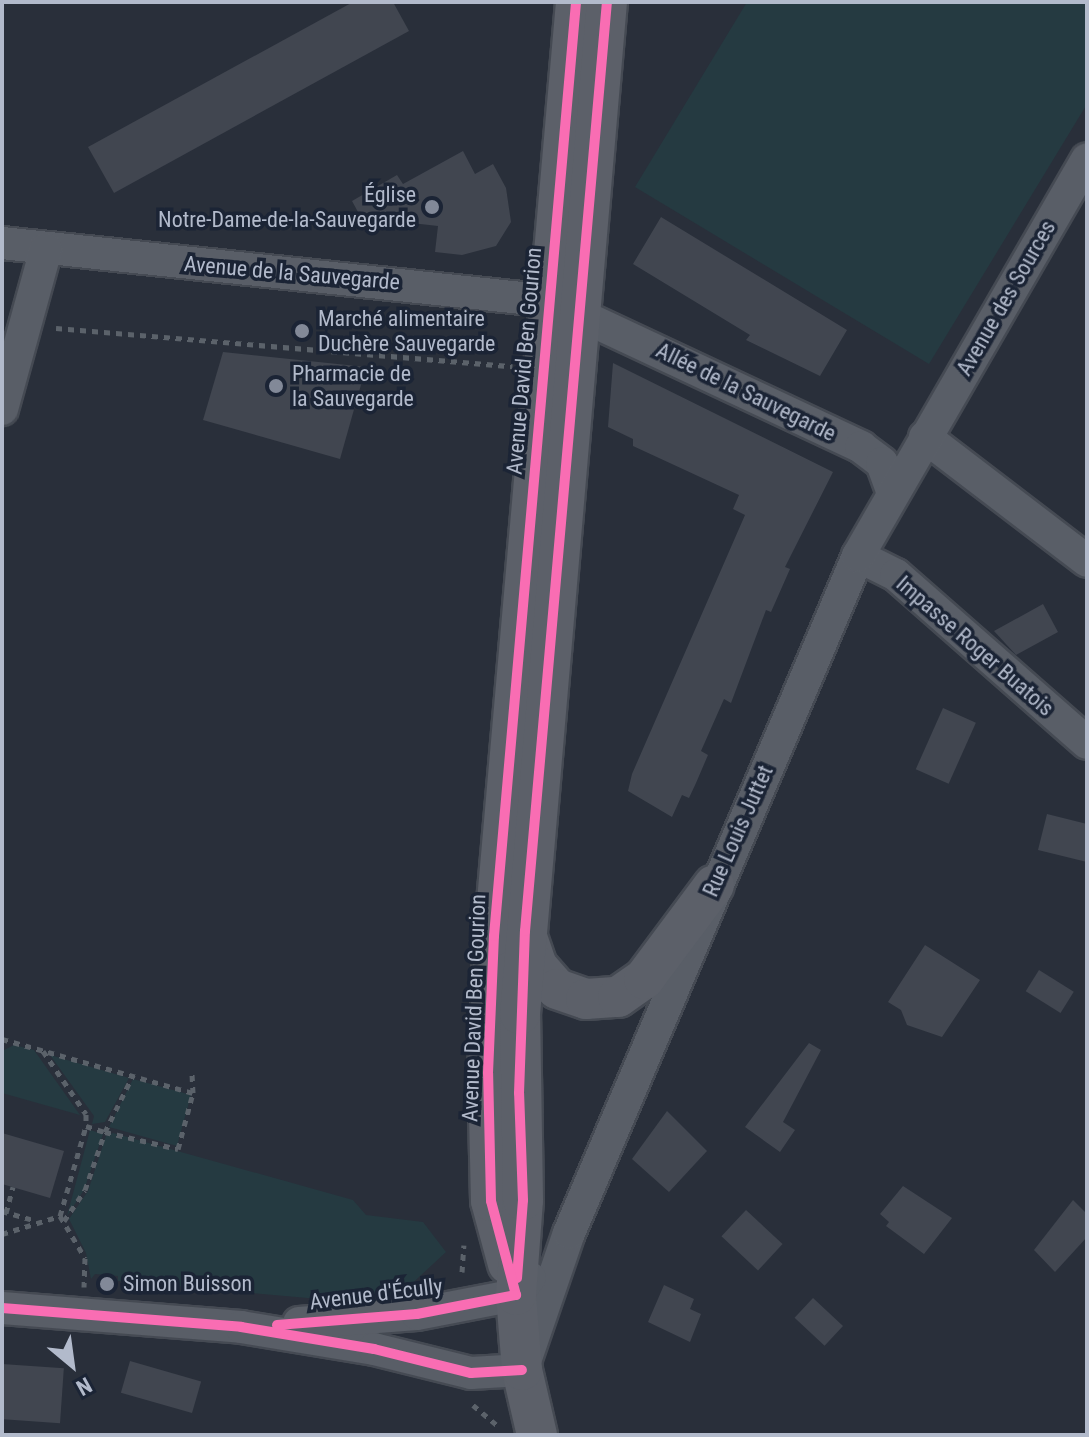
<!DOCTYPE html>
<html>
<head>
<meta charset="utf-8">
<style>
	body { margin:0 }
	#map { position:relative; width:1089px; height:1437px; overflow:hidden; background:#292f3a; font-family:"Roboto Condensed",sans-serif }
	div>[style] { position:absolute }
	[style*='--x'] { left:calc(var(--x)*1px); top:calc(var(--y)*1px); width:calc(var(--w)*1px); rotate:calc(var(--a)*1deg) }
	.green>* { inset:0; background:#253a41 }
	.building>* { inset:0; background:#414650; transform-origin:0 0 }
	.path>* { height:5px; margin-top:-2.5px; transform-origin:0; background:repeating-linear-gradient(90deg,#5b626a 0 6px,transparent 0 12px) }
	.roads { filter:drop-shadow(2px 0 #454a53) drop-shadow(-2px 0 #454a53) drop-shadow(0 2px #454a53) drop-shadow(0 -2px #454a53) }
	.minor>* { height:32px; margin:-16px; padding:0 16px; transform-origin:16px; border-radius:16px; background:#595e67 }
	.major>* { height:40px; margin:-20px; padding:0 20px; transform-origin:20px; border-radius:20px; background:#5c6069 }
	.cycleway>* { height:10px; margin:-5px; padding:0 5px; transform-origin:5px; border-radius:5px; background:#f96db3 }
	.dots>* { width:22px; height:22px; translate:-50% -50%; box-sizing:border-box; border:4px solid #1b2435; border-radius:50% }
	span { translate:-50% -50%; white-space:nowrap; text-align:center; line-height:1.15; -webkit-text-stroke:7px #1b2435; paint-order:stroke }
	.poi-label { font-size:22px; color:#b2bacb }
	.right { translate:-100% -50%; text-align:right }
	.left { translate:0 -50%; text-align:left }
	.street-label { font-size:22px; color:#b2bacb }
	.frame { position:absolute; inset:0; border:4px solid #b2bacb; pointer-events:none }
	.north { position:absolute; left:32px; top:1325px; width:80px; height:80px; -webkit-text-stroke:6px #1b2435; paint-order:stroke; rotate:151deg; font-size:22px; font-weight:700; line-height:32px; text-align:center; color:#b2bacb }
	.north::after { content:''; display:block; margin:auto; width:28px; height:36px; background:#b2bacb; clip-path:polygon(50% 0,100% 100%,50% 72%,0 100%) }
</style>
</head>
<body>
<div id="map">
	<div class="green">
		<i style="clip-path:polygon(747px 2px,1087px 2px,1087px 104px,929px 364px,635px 187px)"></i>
		<i style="clip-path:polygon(14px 1045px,34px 1050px,80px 1115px,2px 1093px,2px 1051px)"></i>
		<i style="clip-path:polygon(50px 1055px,129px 1078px,105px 1122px,92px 1124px,94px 1116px)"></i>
		<i style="clip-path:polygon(133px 1079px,191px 1095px,177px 1146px,109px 1127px)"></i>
		<i style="clip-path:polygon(90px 1130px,103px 1134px,84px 1190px,67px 1216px)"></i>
		<i style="clip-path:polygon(113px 1133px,353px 1200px,366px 1215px,423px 1222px,446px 1252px,404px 1291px,391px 1295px,319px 1299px,118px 1281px,118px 1276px,95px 1274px,91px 1279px,86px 1253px,69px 1219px,88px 1191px,106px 1136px)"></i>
	</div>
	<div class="building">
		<i style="clip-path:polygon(353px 2px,393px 2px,409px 31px,114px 193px,88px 147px)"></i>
		<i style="clip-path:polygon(463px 151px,475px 174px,493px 164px,506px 188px,511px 222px,496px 246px,462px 255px,435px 252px,438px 226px,394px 221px,370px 234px,352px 201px,397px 175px,403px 184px)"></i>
		<i style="clip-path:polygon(661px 217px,847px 330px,820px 376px,746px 340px,750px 335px,633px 264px)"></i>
		<i style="clip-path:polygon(223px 352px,366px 367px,340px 459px,203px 420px)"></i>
		<i style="clip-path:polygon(613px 363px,833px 472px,785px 567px,790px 569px,771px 612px,766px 610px,731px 703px,724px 699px,701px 751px,708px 755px,696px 783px,689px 798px,682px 795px,672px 817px,628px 791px,632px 774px,745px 515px,733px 509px,739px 495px,633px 446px,633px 439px,608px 427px)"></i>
		<i style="clip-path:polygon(1043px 604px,1058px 632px,1016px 655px,994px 631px)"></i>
		<i style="left:943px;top:708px;width:36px;height:67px;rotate:24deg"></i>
		<i style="clip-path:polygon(1047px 814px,1087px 824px,1087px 862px,1038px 850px)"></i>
		<i style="clip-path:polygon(925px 945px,980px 980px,942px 1037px,907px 1025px,901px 1010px,888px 1002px)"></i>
		<i style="left:1039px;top:970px;width:41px;height:25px;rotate:32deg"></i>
		<i style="clip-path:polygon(809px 1043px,821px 1050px,783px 1122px,795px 1130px,780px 1152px,745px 1127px)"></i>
		<i style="clip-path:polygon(667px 1111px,707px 1151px,669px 1192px,632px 1159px)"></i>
		<i style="clip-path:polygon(2px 1133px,64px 1151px,50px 1198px,2px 1184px)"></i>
		<i style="clip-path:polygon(903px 1186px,952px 1218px,924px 1254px,886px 1226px,889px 1222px,880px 1214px)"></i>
		<i style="clip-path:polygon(1073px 1200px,1087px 1214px,1087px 1237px,1055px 1272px,1034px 1250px)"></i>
		<i style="left:746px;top:1210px;width:50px;height:36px;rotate:43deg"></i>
		<i style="clip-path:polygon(664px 1285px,694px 1299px,690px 1309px,701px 1314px,690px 1342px,648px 1322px)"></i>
		<i style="left:813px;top:1298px;width:41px;height:27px;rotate:43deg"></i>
		<i style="left:130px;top:1361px;width:74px;height:33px;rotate:16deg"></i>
		<i style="left:2px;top:1364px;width:62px;height:55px;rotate:4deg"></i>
	</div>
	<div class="path">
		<i style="--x:56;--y:328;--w:458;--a:4.8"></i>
		<i style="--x:2;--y:1039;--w:198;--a:15.8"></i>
		<i style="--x:43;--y:1051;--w:76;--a:55.7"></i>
		<i style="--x:86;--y:1114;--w:12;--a:90"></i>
		<i style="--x:86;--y:1126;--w:20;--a:18"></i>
		<i style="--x:105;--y:1132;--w:64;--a:-63.8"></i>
		<i style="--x:2;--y:1211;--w:32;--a:16"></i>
		<i style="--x:6;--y:1213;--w:27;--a:-75"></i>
		<i style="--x:60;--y:1216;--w:94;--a:-73.9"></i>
		<i style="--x:64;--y:1221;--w:37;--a:-56"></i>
		<i style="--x:85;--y:1190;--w:61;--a:-71"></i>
		<i style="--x:105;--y:1132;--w:75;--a:13.1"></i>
		<i style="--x:178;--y:1149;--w:58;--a:-75"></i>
		<i style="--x:193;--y:1093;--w:20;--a:-93"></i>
		<i style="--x:2;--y:1234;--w:61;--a:-17.2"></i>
		<i style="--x:60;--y:1216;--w:49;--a:59.2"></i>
		<i style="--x:85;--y:1258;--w:29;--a:92"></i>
		<i style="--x:462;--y:1272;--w:27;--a:-86"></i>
		<i style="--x:473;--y:1405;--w:34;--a:40"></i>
	</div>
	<div class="roads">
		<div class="minor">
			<i style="--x:2;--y:243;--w:551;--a:6.04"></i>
			<i style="--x:550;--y:301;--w:344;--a:25.1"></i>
			<i style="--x:861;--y:447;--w:26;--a:37"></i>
			<i style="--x:882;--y:463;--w:30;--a:70"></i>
			<i style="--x:2;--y:409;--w:166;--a:-74.6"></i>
			<i style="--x:925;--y:437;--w:204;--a:37.4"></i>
			<i style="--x:858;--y:556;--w:42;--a:26.6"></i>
			<i style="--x:896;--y:575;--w:254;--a:41.3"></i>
			<i style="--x:2;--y:1308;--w:240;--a:4.5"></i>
			<i style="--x:241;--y:1327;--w:135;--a:9.4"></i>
			<i style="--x:374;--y:1349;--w:100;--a:13.9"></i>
			<i style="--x:471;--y:1373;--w:51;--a:-3.4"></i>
			<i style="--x:522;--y:1370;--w:145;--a:-71.1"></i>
			<i style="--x:569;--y:1233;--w:736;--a:-66.88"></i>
			<i style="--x:858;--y:556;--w:458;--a:-60"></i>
			<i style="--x:299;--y:1323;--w:118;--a:-4.4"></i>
			<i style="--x:417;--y:1314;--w:101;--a:-10.9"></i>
			<i style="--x:516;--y:1295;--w:22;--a:-51"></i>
		</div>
		<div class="major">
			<i style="--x:526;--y:934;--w:34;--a:71"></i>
			<i style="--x:537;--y:966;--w:30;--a:49"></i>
			<i style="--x:557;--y:989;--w:31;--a:19"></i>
			<i style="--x:586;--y:999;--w:32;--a:-4"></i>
			<i style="--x:618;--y:997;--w:32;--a:-35"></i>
			<i style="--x:644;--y:979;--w:117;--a:-53.3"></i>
			<i style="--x:508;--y:1264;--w:65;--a:-105.1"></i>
			<i style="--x:491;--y:1201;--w:128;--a:-91.3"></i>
			<i style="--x:488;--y:1073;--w:137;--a:-87.5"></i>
			<i style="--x:494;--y:936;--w:938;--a:-84.98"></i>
			<i style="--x:537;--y:1435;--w:67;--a:-103"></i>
			<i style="--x:522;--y:1370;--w:75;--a:-94.6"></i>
			<i style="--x:516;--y:1295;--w:95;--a:-85.8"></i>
			<i style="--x:523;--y:1200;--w:186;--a:-90.9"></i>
			<i style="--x:520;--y:1014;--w:1016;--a:-85.09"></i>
		</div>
	</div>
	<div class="cycleway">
		<i style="--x:517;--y:1278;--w:78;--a:-85.6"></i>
		<i style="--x:523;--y:1200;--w:107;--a:-92.1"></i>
		<i style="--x:519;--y:1093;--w:162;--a:-87.9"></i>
		<i style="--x:525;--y:931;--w:933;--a:-84.96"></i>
		<i style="--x:516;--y:1295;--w:97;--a:-104.9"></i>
		<i style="--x:491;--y:1201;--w:128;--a:-91.3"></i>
		<i style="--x:488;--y:1073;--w:137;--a:-87.5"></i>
		<i style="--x:494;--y:936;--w:938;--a:-84.98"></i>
		<i style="--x:2;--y:1308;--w:240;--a:4.5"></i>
		<i style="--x:241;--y:1327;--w:135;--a:9.4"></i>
		<i style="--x:374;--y:1349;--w:100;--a:13.9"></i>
		<i style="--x:471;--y:1373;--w:51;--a:-3.4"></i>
		<i style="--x:277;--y:1325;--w:140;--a:-4.5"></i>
		<i style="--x:417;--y:1314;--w:101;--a:-10.9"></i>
	</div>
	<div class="dots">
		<i style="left:432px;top:207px;background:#828998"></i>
		<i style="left:302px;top:331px;background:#828998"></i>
		<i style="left:276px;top:386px;background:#828998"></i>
		<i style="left:107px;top:1284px;background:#828998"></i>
	</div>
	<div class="poi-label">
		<span class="right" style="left:416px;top:207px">Église<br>Notre-Dame-de-la-Sauvegarde</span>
		<span class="left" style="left:318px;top:331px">Marché alimentaire<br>Duchère Sauvegarde</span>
		<span class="left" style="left:292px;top:386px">Pharmacie de<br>la Sauvegarde</span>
		<span class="left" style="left:123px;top:1284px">Simon Buisson</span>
	</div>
	<div class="street-label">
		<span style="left:292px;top:273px;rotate:5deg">Avenue de la Sauvegarde</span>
		<span style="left:1006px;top:298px;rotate:-60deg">Avenue des Sources</span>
		<span style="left:524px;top:361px;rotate:-85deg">Avenue David Ben Gourion</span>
		<span style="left:746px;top:392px;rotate:26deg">Allée de la Sauvegarde</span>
		<span style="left:975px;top:646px;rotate:41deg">Impasse Roger Buatois</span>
		<span style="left:738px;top:831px;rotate:-66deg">Rue Louis Juttet</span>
		<span style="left:474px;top:1008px;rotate:-88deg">Avenue David Ben Gourion</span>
		<span style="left:376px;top:1294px;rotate:-7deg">Avenue d'Écully</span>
	</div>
	<div class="frame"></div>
	<div class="north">N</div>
</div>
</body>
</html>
